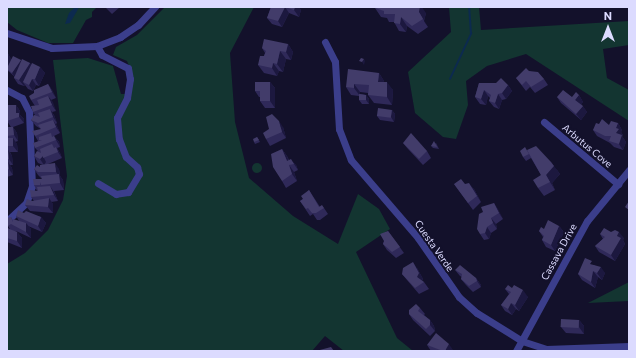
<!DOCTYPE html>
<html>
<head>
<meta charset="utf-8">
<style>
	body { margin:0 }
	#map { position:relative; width:636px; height:358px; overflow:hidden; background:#13112b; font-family:Commissioner,sans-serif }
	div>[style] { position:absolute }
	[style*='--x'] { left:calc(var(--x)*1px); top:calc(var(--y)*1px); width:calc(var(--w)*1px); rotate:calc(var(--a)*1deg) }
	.green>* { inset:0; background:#133531 }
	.round { border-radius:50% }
	.water>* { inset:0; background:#0c2a4f }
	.stream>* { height:1.5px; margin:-0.75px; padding:0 0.75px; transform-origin:0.75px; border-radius:0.75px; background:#0c2a4f }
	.minor>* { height:7px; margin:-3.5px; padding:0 3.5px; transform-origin:3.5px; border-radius:3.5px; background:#3b3e8b }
	.wall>* { inset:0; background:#2f2959 }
	.shaded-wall>* { inset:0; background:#1c183f }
	.building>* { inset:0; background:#423c6a; transform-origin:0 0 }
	span { translate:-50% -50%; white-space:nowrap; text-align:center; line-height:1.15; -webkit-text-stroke:4px #13112b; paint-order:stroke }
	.street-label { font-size:10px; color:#dcdbff }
	.frame { position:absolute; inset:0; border:8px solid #dcdbff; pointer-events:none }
	.north { position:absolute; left:588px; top:8px; width:40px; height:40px; -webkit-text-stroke:3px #13112b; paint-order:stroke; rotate:0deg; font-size:11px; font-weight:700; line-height:16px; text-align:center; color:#dcdbff }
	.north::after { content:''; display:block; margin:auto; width:14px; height:18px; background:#dcdbff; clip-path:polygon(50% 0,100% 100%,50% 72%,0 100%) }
</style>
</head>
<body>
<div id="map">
	<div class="green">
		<i style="clip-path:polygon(7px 7px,97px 7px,92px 12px,92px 17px,86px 20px,73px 43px,48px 43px,17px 30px,7px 22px)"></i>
		<i style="clip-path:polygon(165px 7px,254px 7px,230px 53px,235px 122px,249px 178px,293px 216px,338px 244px,358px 194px,379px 209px,390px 229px,356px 252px,397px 338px,413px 351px,344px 351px,325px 336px,312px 351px,7px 351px,7px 264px,25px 253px,48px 230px,63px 200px,67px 176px,53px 60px,88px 58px,113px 66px,121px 94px,129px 94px,131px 71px,127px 61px,113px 55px,116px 47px,137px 35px)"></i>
		<i style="clip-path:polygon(449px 7px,479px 7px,481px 30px,629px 21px,629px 45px,603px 49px,607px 78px,629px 90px,629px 121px,526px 54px,487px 66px,466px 81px,468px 105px,456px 139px,443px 137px,415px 113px,408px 72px,451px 32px)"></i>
		<i class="round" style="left:252px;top:163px;width:10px;height:10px"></i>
		<i style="clip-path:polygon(629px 282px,629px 301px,588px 303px)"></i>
	</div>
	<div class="water">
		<i style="clip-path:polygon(75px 7px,79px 7px,77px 11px,70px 23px,65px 24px,69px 13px)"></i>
	</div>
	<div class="stream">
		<i style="--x:450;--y:79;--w:50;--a:-65"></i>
		<i style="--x:471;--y:34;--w:27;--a:-94"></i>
	</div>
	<div class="minor">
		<i style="--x:7;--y:33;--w:47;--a:18.4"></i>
		<i style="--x:52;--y:48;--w:45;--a:-2.5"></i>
		<i style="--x:97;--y:46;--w:25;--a:-21"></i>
		<i style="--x:120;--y:37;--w:22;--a:-34"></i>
		<i style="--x:138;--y:25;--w:25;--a:-47"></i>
		<i style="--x:325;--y:42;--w:22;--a:63"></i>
		<i style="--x:335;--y:62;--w:67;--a:86.6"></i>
		<i style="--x:339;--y:129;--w:33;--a:69"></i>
		<i style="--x:351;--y:160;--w:103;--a:49.3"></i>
		<i style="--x:418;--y:238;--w:72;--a:55.2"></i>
		<i style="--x:459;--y:297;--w:24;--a:42"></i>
		<i style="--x:477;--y:313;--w:53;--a:31.9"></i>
		<i style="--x:522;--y:341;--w:25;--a:18"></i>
		<i style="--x:546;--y:349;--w:83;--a:-2.1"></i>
		<i style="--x:97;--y:46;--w:10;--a:61"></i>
		<i style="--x:102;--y:55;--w:29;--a:27"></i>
		<i style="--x:128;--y:68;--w:11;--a:80"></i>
		<i style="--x:130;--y:79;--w:19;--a:99"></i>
		<i style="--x:127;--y:98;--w:22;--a:117"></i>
		<i style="--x:117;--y:118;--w:21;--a:85"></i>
		<i style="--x:119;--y:139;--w:19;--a:69"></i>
		<i style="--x:126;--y:157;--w:15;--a:42"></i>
		<i style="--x:137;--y:167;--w:7;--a:74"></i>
		<i style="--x:139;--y:174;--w:21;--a:121"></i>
		<i style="--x:128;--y:192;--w:12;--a:171"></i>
		<i style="--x:116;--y:194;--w:21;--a:-149"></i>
		<i style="--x:7;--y:90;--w:17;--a:28"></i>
		<i style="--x:22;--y:98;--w:16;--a:63"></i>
		<i style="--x:29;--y:112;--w:74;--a:87.7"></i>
		<i style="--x:32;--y:186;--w:18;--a:109"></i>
		<i style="--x:26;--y:203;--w:26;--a:137"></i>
		<i style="--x:544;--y:122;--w:97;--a:40"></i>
		<i style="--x:516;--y:351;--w:148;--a:-61.4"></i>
		<i style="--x:587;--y:221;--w:66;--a:-50.5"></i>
	</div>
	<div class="wall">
		<i style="clip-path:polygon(105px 7px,120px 7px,112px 14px)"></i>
		<i style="clip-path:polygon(271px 7px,298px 7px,301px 10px,299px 17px,289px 13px,282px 27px,272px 24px,267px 18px)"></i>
		<i style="clip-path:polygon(375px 8px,426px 13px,424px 21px,428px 27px,418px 34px,407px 26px,406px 32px,399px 31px,394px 22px,389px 22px,387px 18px,381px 17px)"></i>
		<i style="clip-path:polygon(288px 44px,293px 52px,291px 60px,286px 59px,283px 72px,279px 71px,277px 76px,264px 73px,258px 65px,264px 56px,265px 53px,262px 48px)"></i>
		<i style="clip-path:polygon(7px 52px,11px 59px,21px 60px,21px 61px,30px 63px,31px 65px,40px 67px,45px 73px,39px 86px,36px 85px,33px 91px,28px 89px,25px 85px,24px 86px,18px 84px,14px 78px,14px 76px,7px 70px)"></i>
		<i style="clip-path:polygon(529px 71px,544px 79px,548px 85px,535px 93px,530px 87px,526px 91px,516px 78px)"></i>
		<i style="clip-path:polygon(379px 73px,384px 81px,384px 82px,393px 90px,392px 105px,374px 103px,368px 95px,368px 93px,360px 92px,360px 94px,366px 95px,369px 99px,369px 104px,362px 104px,359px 100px,359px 96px,351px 95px,346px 87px)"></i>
		<i style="clip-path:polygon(270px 82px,275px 88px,275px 108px,265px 108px,260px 101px,260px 97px,259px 97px,255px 91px)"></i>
		<i style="clip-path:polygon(479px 83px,508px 85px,512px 91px,506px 99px,502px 100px,499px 109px,494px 107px,489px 101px,490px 98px,488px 96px,486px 105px,480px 104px,475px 97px)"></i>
		<i style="clip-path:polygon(48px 84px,52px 90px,56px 98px,51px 100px,56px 111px,52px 112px,54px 115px,57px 123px,56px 124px,60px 133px,54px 136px,59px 142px,60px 147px,57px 148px,60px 153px,62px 158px,48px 164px,59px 169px,60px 176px,63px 180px,64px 190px,54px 191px,58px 201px,51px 202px,53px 204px,53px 213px,30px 211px,25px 205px,34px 201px,31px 197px,37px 191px,34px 185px,42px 179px,38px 175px,34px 169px,40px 167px,43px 165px,38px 163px,34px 156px,38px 151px,35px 148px,38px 141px,35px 136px,41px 129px,36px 126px,31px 120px,35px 115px,33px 112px,35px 106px,31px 100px,34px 93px)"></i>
		<i style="clip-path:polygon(579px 95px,583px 102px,581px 104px,587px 112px,581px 120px,561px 103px,557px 97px,572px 97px)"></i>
		<i style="clip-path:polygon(16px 105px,20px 111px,20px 115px,24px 119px,24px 123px,13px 127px,17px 133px,18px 141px,15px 142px,17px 144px,18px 152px,10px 152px,12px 156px,13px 165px,10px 165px,12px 168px,13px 175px,7px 177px,7px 127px,11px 127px,7px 121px)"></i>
		<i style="clip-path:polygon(392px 110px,395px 114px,394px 122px,380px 120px,377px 116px)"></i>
		<i style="clip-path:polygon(618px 123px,622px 130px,621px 132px,623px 135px,622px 136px,626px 142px,623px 150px,614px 147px,610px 143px,597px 136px,593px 130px,599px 124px,609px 125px)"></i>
		<i style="clip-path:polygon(283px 127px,286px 138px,270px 146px,266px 139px,269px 129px)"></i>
		<i style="clip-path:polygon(257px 137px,260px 142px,255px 144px,254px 142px)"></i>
		<i style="clip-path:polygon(403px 143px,427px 151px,431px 158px,423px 165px,408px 149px)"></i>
		<i style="clip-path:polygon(436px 143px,439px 149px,433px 148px,431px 146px)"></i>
		<i style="clip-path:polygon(282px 149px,287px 156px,289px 160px,296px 165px,298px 170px,294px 172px,297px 181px,286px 188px,282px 181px)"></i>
		<i style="clip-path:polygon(527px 150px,557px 170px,560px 174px,552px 183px,555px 190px,544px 196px,538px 188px,541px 175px,531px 158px,526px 161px,523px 157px)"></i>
		<i style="clip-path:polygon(454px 184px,465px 184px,474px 189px,481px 202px,473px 210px)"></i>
		<i style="clip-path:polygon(309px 190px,320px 207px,324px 208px,328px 214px,320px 220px,317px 220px,313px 214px,310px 216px,300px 201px,303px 199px)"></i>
		<i style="clip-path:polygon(494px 203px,503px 219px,496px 224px,497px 229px,491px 233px,489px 239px,484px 240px,480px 234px,483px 212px)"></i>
		<i style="clip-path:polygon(24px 213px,41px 217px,46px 223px,42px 232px,28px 226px,31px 229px,31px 238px,16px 231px,15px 231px,17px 232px,22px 238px,22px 248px,7px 242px,7px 228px,10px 229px,8px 226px,11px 217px,13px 221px,19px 221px,16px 216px)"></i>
		<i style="clip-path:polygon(559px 226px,564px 232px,555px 251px,546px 247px,542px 240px,543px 237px,539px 231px,544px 229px)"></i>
		<i style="clip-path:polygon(388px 231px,404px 253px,396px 258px,387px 250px,383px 244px)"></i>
		<i style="clip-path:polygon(600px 234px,624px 238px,623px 240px,625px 244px,615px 261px,599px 252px,595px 246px,603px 239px)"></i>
		<i style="clip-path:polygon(594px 265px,605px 273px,602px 280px,598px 277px,595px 288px,582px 280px,578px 274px)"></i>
		<i style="clip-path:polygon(417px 268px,423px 279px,422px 281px,424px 282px,429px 289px,419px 294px,407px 280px,402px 274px)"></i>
		<i style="clip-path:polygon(455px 270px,476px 278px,481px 285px,481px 287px,473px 292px,466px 285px,461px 279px,462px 277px,460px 276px)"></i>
		<i style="clip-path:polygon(512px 288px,528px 297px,519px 311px,516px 309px,512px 315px,505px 311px,501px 305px,509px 294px,505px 289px)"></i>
		<i style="clip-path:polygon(420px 308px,425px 314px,424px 315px,430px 320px,434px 326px,435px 331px,430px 336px,413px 320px,409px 314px)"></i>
		<i style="clip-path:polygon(579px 320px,584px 326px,584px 334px,566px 333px,561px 327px)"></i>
		<i style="clip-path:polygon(427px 345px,453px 350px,453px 351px,431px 351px)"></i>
	</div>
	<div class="shaded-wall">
		<i style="clip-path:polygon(285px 7px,289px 13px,282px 27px,278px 21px)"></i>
		<i style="clip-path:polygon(295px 7px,298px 7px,301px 10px,299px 17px,294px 10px)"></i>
		<i style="clip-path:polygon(420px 7px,422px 7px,426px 13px,424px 21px,428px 27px,419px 12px)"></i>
		<i style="clip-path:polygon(401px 17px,407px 26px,406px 32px,400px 24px)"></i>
		<i style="clip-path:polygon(288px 44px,293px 52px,291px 60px,286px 52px)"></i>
		<i style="clip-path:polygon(280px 51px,286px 59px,283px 72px,277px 64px)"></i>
		<i style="clip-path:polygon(7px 52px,12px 60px,7px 69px)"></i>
		<i style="clip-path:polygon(364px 59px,365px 61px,364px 65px,362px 62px)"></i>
		<i style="clip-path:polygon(21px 60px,24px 64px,15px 77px,12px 73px)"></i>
		<i style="clip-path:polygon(30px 63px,34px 69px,23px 82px,25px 85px,24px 86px,19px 80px)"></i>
		<i style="clip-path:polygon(273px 63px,279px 71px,277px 76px,272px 68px)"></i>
		<i style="clip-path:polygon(40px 67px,45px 73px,39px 86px,35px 79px)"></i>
		<i style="clip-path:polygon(379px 73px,384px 81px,384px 90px,378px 82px)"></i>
		<i style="clip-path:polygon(32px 79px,36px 85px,33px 91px,29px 85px)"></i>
		<i style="clip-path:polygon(270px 82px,275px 88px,275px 108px,270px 101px)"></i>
		<i style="clip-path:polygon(387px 82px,393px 90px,392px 105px,387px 97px)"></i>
		<i style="clip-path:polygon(48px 84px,52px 90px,56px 98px,52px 92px)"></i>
		<i style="clip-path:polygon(354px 84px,360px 92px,360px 96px,354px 88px)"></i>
		<i style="clip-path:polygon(508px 85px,512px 91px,506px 99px,502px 93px)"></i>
		<i style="clip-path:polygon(484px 90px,488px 96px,486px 105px,481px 99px)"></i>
		<i style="clip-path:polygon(498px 94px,502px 100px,499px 109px,495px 103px)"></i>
		<i style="clip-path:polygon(366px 95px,369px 99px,369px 104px,366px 100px)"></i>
		<i style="clip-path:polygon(579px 95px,583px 102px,580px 106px,575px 100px)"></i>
		<i style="clip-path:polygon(48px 96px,53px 102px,56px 111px,52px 105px)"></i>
		<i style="clip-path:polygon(16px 105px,20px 111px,20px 115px,24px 119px,24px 123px,16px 113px)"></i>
		<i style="clip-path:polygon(583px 106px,587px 112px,581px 120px,576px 114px)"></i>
		<i style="clip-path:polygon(50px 109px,54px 115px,57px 123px,53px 117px)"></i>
		<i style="clip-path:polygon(392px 110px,395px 114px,394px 122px,391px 117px)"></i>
		<i style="clip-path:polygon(53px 120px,57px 126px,60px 133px,56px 127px)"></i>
		<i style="clip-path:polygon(279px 121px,283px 127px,286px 138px,282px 132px)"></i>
		<i style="clip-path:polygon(618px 123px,622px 130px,621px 132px,623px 135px,622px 136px,626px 142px,623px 150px,619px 144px,616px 133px,616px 128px)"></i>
		<i style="clip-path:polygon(13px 127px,17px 133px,18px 141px,14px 135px)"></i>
		<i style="clip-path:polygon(54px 136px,59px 142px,60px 147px,56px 140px)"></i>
		<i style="clip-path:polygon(13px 138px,17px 144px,18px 152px,13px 146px)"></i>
		<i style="clip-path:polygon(56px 147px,60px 153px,62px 158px,58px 152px)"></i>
		<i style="clip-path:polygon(282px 149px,287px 156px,290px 165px,287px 161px)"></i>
		<i style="clip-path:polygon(8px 150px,12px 156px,13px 165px,9px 159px)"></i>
		<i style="clip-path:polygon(43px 156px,46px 162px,44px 165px,40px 159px)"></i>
		<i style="clip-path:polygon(291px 159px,296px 165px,298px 170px,294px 164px)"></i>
		<i style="clip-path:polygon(8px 162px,12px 168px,13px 175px,9px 169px)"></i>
		<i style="clip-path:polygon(551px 162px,560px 174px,552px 183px,555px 190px,550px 182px,546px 175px)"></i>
		<i style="clip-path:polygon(55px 163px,59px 169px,60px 176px,63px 180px,64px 190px,60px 183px,59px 176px,56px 172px)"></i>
		<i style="clip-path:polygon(289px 165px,294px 172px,297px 181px,292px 174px)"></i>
		<i style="clip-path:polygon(469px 183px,474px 189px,481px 202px,477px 196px)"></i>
		<i style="clip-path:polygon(50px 186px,54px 192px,58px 201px,54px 195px)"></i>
		<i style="clip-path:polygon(49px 198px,53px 204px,53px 213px,48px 207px)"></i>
		<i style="clip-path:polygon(494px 203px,498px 209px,503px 219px,499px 213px)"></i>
		<i style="clip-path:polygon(41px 217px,46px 223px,42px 232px,38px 226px)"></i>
		<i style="clip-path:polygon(491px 218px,496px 224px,497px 229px,493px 223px)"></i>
		<i style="clip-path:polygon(26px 223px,31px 229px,31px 238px,26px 232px)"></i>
		<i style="clip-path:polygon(559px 226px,564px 232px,555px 251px,551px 245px)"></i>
		<i style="clip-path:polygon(487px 227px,491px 233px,489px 239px,485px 233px)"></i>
		<i style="clip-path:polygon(17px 232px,22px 238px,22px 248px,17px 241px)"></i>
		<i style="clip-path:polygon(619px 232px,624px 238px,623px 240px,625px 244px,615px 261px,611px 255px,617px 236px)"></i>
		<i style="clip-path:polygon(413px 262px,417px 268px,423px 279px,421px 283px,417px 277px)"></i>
		<i style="clip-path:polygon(601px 267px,605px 273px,602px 280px,597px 273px)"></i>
		<i style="clip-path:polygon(593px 271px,598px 277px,595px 288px,591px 282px)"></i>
		<i style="clip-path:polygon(476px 278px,481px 285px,481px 287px,477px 281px)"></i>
		<i style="clip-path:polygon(523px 290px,528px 297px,519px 311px,515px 305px)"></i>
		<i style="clip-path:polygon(511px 303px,516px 309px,512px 315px,508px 309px)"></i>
		<i style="clip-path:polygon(430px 320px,434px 326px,435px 331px,430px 325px)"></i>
		<i style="clip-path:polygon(579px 320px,584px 326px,584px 334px,579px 327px)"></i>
		<i style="clip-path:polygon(449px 344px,453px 350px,453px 351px,445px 351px)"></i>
	</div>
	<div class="building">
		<i style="clip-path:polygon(271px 7px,295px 7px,294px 10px,285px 7px,278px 21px,267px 18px)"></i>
		<i style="clip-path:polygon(375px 7px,420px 7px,419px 12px,423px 19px,412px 26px,401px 17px,400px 24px,394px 23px,395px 14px,384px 14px,384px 11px,375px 8px)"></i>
		<i style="clip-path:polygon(264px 39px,288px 44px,286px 52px,280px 51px,277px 64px,273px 63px,272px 68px,258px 65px,260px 56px,264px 56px,266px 51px,262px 48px)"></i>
		<i style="clip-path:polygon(13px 56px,21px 60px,12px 73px,7px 69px,7px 68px)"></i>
		<i style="clip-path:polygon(361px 58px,364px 59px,362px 62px,359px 61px)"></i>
		<i style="clip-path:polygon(22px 59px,30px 63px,19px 80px,14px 78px)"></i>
		<i style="clip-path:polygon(32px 63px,40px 67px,35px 79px,32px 79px,29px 85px,23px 82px)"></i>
		<i style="clip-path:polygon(526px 68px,529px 71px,538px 72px,544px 79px,531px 87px,526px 81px,522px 85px,516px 78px)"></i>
		<i style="clip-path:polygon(348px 69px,379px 73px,378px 82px,387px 82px,387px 97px,368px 95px,369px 85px,354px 84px,354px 88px,346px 87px)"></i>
		<i style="clip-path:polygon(501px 78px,508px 85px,502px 93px,498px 94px,495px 103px,489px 101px,491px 95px,484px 90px,481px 99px,475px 97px,479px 83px,496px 83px)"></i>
		<i style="clip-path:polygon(255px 82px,270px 82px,270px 101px,260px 101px,260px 91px,255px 91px)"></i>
		<i style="clip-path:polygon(48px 84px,52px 92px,31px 100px,29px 96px,34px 93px,34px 90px)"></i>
		<i style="clip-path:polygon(563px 90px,572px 97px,576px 92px,579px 95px,575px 100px,583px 106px,576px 114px,557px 97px)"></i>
		<i style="clip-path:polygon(359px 94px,366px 95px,366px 100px,359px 100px)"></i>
		<i style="clip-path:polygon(48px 96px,52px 105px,33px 112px,31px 106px,39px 105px,37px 100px)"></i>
		<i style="clip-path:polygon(7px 105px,16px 105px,16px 113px,19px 113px,19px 117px,7px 121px)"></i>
		<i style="left:378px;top:108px;width:14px;height:8px;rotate:8deg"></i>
		<i style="clip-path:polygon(50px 109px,53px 117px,38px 123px,31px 120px,34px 115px,40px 117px,38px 113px)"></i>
		<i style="clip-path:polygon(272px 114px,279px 121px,282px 132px,266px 139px,263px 133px,269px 129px,266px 117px)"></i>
		<i style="clip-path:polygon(602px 119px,609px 125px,611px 121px,618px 123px,616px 128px,619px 129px,616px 133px,622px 135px,619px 144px,609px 141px,611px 136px,605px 136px,593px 130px,596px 123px,599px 124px)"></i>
		<i style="clip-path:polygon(53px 120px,56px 127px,35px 136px,32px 131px,41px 129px,38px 125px)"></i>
		<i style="clip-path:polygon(7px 127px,13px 127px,14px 135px,7px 136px)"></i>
		<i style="clip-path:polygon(51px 133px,52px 137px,54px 136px,56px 140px,35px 148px,33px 143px,42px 140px,39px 140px,39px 137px)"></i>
		<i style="clip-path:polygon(411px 133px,427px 151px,419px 159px,403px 143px)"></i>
		<i style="clip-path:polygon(257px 137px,259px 140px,254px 142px,253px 139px)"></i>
		<i style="left:7px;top:138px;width:6px;height:8px"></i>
		<i style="clip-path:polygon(434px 141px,437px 147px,431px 146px)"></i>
		<i style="clip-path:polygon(52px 144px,54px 148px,56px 147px,58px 152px,43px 158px,43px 156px,40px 159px,34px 156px,37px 151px,41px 153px,40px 149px)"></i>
		<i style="clip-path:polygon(536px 146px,551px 162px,554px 166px,546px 175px,550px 182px,538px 188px,533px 180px,541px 175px,527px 150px)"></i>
		<i style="clip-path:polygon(525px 147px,529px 154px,523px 157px,520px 151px)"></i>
		<i style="clip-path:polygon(282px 149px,287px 161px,291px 159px,294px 164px,289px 165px,292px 174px,282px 181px,273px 167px,271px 154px)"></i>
		<i style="clip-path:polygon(7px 150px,8px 150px,9px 159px,7px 159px)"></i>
		<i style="clip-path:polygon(7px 162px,8px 162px,9px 169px,7px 170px)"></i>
		<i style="clip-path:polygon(55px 163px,56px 172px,38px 172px,34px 169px,37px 165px,40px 167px,40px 165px)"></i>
		<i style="clip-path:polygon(59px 174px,60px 183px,41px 185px,41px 182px,40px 185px,34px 185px,33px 179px,42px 179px,41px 176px)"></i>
		<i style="clip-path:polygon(461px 179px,465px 184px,469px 183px,477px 196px,468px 203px,454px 184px)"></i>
		<i style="clip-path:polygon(50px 186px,54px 195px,31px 197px,30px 190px,38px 191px,37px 187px)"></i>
		<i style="clip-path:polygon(309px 190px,319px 207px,322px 205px,324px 208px,316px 213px,312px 213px,308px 208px,306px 209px,300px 201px,303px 199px,301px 196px)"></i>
		<i style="clip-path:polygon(49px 198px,48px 207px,25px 205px,27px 199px,32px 201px)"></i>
		<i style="clip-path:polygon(629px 201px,629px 210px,625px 207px)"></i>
		<i style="clip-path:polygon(494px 203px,499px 213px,491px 218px,493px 223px,487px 227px,485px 233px,480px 234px,477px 229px,479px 214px,483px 212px,481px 207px)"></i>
		<i style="clip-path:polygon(18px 210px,24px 213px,26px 211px,41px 217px,38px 226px,16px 216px)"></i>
		<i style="clip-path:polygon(11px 217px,13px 222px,13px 219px,26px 223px,26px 232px,11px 224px,8px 226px,7px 224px,7px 218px)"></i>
		<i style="clip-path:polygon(548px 220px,559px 226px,551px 245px,542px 240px,544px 236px,539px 231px,541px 227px,544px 229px)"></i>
		<i style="clip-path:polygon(7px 228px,17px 232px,17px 241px,7px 238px)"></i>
		<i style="clip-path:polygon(604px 228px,611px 232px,615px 230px,619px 232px,617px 236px,621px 238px,611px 255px,595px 246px,605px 237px,600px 234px)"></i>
		<i style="clip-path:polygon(388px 231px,400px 247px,392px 252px,383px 244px,384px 241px,380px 234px)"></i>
		<i style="clip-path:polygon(585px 258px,592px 261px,590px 264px,601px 267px,597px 273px,593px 271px,591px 282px,578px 274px)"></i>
		<i style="clip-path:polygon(413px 262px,419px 273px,417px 277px,424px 282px,415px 288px,402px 274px,403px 268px)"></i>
		<i style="clip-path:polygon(460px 265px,476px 278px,477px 281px,469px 286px,461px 279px,462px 274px,455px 270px)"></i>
		<i style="clip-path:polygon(508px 285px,512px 288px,514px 285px,523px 290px,515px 305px,511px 303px,508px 309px,501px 305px,511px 292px,505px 289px)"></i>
		<i style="clip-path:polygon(416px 304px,420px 308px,418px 311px,430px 320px,430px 325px,426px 329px,409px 314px,409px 310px)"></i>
		<i style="left:561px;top:319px;width:18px;height:8px;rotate:3deg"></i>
		<i style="clip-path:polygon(436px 333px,449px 344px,445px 351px,443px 351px,427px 345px)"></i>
		<i style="clip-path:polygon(331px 347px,334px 351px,316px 351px)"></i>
	</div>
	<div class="street-label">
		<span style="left:587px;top:146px;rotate:40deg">Arbutus Cove</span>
		<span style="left:434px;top:246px;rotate:55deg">Cuesta Verde</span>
		<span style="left:559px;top:252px;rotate:-61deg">Cassava Drive</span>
	</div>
	<div class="frame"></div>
	<div class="north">N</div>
</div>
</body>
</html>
